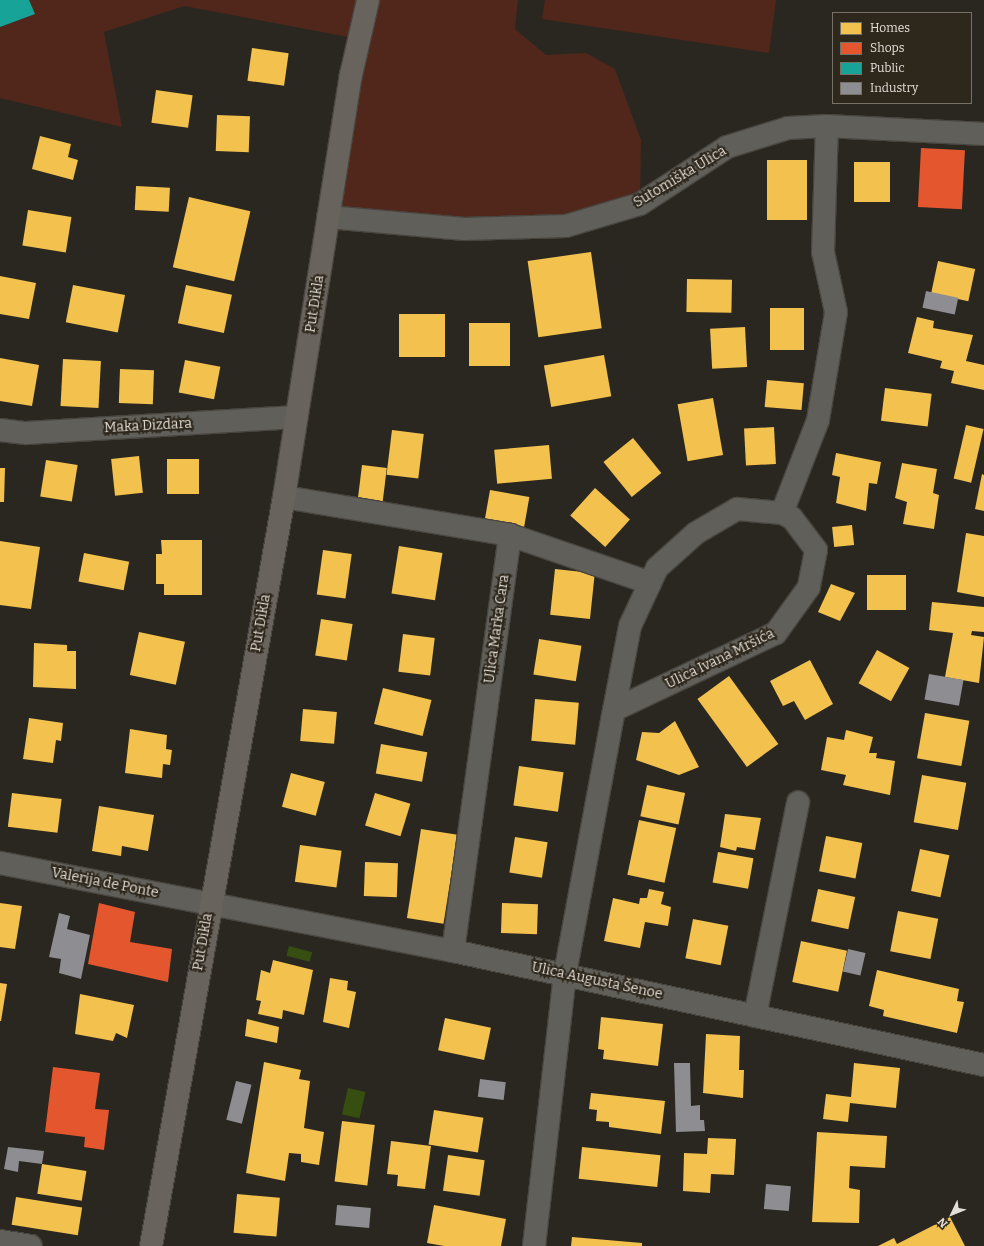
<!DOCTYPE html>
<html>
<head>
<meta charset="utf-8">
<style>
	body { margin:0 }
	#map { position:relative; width:984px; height:1246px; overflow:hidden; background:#2a2720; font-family:Bitter,serif }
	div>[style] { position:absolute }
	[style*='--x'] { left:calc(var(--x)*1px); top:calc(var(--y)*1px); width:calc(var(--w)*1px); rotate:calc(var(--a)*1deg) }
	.green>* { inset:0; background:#50271a }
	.water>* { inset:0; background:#364f11; transform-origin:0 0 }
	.homes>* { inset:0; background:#f2c14e; transform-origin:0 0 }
	.shops>* { inset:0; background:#e4572e; transform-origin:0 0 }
	.public>* { inset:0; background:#17a398 }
	.industry>* { inset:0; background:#8d8d92; transform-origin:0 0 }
	.roads { filter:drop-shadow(1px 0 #48453f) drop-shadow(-1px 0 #48453f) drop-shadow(0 1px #48453f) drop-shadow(0 -1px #48453f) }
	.street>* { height:22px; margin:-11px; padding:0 11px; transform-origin:11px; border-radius:11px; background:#615f5a }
	.secondary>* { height:22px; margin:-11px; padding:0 11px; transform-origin:11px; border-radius:11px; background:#68635c }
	span { translate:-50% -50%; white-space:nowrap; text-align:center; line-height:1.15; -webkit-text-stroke:4px #2e281c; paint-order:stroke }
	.street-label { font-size:14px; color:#e3ded7 }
	.legend { position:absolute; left:832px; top:12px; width:140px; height:92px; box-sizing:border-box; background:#2e281c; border:1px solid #767167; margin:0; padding:5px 7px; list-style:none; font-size:12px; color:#e3ded7 }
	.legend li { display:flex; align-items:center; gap:8px; height:20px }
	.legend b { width:20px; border:1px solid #767167 }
	.north { position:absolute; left:932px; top:1194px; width:40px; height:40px; -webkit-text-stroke:3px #2e281c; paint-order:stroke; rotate:227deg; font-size:11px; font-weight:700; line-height:16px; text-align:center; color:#e3ded7 }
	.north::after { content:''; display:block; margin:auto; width:14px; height:18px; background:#e3ded7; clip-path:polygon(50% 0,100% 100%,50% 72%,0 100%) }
</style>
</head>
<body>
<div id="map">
	<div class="green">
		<i style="clip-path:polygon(0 0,518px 0,515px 29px,546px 55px,586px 53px,615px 69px,641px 140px,640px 204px,566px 226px,328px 217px,359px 39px,184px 6px,104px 32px,122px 127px,0 98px)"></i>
		<i style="clip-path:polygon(545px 0,776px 0,769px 53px,542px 19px)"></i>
	</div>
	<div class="water">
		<i style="left:289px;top:946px;width:24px;height:10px;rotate:15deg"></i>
		<i style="left:348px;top:1088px;width:18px;height:27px;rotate:13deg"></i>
	</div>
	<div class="homes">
		<i style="left:252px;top:48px;width:37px;height:33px;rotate:8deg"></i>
		<i style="left:156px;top:90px;width:37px;height:33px;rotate:8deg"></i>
		<i style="left:217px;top:115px;width:33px;height:36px;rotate:2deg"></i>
		<i style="clip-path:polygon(40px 136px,71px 144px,68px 157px,78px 160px,73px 180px,32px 169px)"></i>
		<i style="left:767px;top:160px;width:40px;height:60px"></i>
		<i style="left:854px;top:162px;width:36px;height:40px"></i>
		<i style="left:136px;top:186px;width:34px;height:24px;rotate:3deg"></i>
		<i style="left:189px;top:197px;width:63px;height:72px;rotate:13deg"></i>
		<i style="left:28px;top:210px;width:44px;height:36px;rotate:9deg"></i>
		<i style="left:591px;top:252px;width:77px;height:64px;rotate:82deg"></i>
		<i style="left:938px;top:261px;width:38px;height:33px;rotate:12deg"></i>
		<i style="clip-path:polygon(0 276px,36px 283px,29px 319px,0 314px)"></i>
		<i style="left:687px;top:279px;width:45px;height:33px;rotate:1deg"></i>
		<i style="left:73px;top:285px;width:53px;height:38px;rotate:11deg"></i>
		<i style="left:186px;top:285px;width:47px;height:39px;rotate:12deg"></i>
		<i style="left:770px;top:308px;width:34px;height:42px"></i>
		<i style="left:399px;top:314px;width:46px;height:43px"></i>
		<i style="clip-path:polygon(917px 317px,934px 321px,933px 328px,973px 335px,966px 361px,984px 365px,984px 390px,951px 383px,954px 371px,940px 368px,942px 361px,908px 353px)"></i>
		<i style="left:469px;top:323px;width:41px;height:43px"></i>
		<i style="left:745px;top:327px;width:40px;height:35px;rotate:87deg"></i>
		<i style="left:604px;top:355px;width:42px;height:61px;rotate:80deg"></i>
		<i style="clip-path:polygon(0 358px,39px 365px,32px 406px,0 401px)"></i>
		<i style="left:63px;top:359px;width:38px;height:47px;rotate:3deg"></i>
		<i style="left:185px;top:360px;width:36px;height:33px;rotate:11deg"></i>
		<i style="left:120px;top:369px;width:34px;height:34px;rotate:2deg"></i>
		<i style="left:767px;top:380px;width:37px;height:27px;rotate:5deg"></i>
		<i style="left:885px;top:388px;width:47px;height:33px;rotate:7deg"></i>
		<i style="left:713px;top:398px;width:58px;height:36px;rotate:80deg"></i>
		<i style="left:966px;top:425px;width:18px;height:55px;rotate:13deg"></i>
		<i style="left:774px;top:427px;width:37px;height:30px;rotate:87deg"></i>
		<i style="left:392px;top:430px;width:32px;height:45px;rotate:7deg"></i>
		<i style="left:633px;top:438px;width:45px;height:38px;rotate:51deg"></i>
		<i style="left:549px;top:445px;width:34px;height:55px;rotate:85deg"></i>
		<i style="clip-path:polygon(836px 453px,881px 462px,877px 484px,869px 483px,866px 511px,836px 503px,840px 477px,832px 475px)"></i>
		<i style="left:139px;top:456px;width:37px;height:28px;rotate:84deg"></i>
		<i style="left:167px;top:459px;width:32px;height:35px"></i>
		<i style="left:46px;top:460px;width:32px;height:37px;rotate:9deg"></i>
		<i style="clip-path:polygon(902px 463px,937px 469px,933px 493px,939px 495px,934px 529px,903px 524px,907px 502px,895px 498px)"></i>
		<i style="left:362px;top:465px;width:25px;height:36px;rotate:7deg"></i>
		<i style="clip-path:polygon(0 468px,5px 468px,4px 502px,0 502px)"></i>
		<i style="clip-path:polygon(982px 474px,984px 475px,984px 511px,975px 509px)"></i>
		<i style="left:595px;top:488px;width:47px;height:37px;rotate:42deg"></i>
		<i style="left:490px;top:490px;width:40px;height:36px;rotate:10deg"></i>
		<i style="left:852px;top:525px;width:20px;height:20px;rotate:84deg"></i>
		<i style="clip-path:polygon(966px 533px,984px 536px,984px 597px,957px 592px)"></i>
		<i style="clip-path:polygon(161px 540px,202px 540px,202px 595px,164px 595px,164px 584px,156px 584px,156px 554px,162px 554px)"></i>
		<i style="clip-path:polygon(0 541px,40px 547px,31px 609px,0 605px)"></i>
		<i style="left:399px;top:546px;width:44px;height:48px;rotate:9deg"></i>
		<i style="left:323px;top:550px;width:29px;height:45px;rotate:8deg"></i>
		<i style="left:84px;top:553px;width:46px;height:29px;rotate:11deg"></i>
		<i style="left:555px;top:569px;width:40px;height:46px;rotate:6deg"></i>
		<i style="left:906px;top:575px;width:35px;height:39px;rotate:90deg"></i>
		<i style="clip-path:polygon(831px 584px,855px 593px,840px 621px,818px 612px)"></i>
		<i style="clip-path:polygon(932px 602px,984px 607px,984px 632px,972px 631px,971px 635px,984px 637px,979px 683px,945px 677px,953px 633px,929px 630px)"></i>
		<i style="left:321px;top:619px;width:32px;height:37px;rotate:9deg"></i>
		<i style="left:139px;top:632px;width:47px;height:44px;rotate:12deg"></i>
		<i style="left:403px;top:634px;width:32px;height:38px;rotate:7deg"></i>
		<i style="left:539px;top:639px;width:43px;height:36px;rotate:9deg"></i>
		<i style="clip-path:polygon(34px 643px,67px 645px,67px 651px,76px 651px,76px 689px,33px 687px)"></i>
		<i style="left:877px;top:650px;width:37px;height:38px;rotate:29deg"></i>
		<i style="clip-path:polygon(810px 660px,833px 704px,805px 720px,794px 701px,783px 706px,770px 681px)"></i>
		<i style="left:729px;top:676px;width:84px;height:39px;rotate:54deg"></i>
		<i style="left:383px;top:688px;width:50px;height:37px;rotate:14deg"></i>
		<i style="left:535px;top:699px;width:44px;height:42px;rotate:5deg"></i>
		<i style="left:303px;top:709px;width:34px;height:32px;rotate:5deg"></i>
		<i style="left:925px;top:713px;width:45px;height:46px;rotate:10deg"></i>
		<i style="clip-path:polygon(29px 718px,63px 723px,61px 741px,56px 740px,53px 763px,23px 759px)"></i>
		<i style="clip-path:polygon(675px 721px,699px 767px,679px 775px,636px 760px,642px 732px,659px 733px)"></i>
		<i style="clip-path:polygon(130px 729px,167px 735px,166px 749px,172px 750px,170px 765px,163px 764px,162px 778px,125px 773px)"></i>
		<i style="clip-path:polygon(846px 730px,873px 737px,869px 753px,877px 753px,876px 758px,895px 761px,890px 795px,843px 785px,846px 775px,821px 770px,827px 737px,844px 740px)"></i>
		<i style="left:381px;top:744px;width:47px;height:30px;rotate:10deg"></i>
		<i style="left:519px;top:766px;width:45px;height:40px;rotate:8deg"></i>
		<i style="left:291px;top:773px;width:35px;height:35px;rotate:15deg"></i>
		<i style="left:922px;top:775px;width:45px;height:48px;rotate:10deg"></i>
		<i style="left:647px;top:785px;width:39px;height:32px;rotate:12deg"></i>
		<i style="left:12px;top:793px;width:50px;height:34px;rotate:7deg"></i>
		<i style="left:375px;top:793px;width:37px;height:34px;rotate:17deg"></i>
		<i style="clip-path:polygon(99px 806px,154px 815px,148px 851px,122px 846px,121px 856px,92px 851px)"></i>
		<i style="clip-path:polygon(725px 814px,761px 818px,755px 850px,737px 847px,736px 851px,720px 847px)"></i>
		<i style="left:639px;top:820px;width:38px;height:56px;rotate:12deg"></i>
		<i style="left:421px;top:829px;width:37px;height:90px;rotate:9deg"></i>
		<i style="left:826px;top:836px;width:37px;height:36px;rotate:11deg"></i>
		<i style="left:515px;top:837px;width:33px;height:36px;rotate:9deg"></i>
		<i style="left:300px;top:845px;width:42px;height:37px;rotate:8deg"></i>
		<i style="left:920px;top:849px;width:30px;height:43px;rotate:12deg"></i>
		<i style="left:718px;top:852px;width:36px;height:31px;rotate:10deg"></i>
		<i style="left:365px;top:862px;width:33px;height:34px;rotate:2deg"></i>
		<i style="clip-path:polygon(649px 889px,664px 892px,661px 904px,671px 907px,668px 926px,645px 922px,640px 948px,604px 941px,613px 898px,639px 904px,640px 898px,647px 898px)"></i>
		<i style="left:818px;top:889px;width:38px;height:33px;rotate:12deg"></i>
		<i style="clip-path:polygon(0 903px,22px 906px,15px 949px,0 947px)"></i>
		<i style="left:502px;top:903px;width:36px;height:30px;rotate:2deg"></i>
		<i style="left:898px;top:911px;width:41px;height:41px;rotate:11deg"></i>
		<i style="left:693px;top:919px;width:36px;height:40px;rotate:11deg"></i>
		<i style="left:801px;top:941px;width:47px;height:42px;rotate:12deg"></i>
		<i style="clip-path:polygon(273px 960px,313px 970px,304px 1015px,283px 1010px,282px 1019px,258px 1014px,261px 1001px,256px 1000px,261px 970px,270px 973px)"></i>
		<i style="clip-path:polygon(877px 970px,959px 989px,957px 1001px,964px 1002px,957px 1033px,883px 1016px,884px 1010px,869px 1006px)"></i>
		<i style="clip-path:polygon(330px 978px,348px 981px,347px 990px,356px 992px,349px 1028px,323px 1022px)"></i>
		<i style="clip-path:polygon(0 983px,7px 984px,1px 1021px,0 1021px)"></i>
		<i style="clip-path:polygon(80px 994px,134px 1005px,127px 1038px,116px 1033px,113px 1041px,75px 1034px)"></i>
		<i style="clip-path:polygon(601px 1017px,663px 1024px,658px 1066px,603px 1059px,604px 1050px,598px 1049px)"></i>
		<i style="left:445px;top:1018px;width:47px;height:33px;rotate:12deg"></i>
		<i style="clip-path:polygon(247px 1019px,279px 1027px,277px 1043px,245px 1036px)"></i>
		<i style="clip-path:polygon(706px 1034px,740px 1036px,739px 1070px,744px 1070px,743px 1098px,703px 1093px)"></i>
		<i style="clip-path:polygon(264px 1062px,301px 1070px,299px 1079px,310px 1081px,304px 1128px,324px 1132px,319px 1165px,301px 1162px,301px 1154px,289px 1153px,285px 1181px,246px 1173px)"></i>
		<i style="clip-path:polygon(854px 1063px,900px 1068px,896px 1108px,850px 1103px,848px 1122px,823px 1119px,826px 1094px,851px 1097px)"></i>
		<i style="clip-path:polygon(591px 1093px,665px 1101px,661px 1134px,609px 1127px,609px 1122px,596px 1121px,597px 1110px,589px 1109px)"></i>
		<i style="left:434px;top:1110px;width:50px;height:35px;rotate:9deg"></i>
		<i style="left:342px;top:1121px;width:33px;height:61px;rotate:7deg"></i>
		<i style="clip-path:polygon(817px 1132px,887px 1136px,885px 1168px,850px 1166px,849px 1188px,860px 1190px,859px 1223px,812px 1222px)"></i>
		<i style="clip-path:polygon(708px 1138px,736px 1139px,734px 1175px,711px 1174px,710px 1193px,683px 1191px,684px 1153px,707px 1154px)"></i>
		<i style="clip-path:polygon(391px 1141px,431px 1146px,425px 1189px,397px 1186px,398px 1175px,387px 1174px)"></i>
		<i style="left:582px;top:1147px;width:79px;height:32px;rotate:6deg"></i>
		<i style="left:448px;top:1155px;width:37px;height:36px;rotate:8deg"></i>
		<i style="left:42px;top:1164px;width:45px;height:30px;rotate:9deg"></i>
		<i style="left:237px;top:1194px;width:43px;height:39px;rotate:5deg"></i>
		<i style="left:16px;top:1197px;width:67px;height:28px;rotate:9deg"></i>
		<i style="clip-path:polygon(434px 1205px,506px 1219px,501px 1246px,444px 1246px,427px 1243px)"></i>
		<i style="clip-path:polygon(950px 1217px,965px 1246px,878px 1246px,894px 1238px,897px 1244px)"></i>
		<i style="clip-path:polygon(572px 1237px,642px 1243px,642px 1246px,571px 1246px)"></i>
	</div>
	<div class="shops">
		<i style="left:921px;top:148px;width:44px;height:59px;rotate:3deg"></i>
		<i style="clip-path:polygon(99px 903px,135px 912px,130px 942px,172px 949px,168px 982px,88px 964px)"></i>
		<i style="clip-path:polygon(53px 1067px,100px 1073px,95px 1109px,109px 1110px,104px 1150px,84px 1147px,85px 1137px,45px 1132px)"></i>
	</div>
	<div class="public">
		<i style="clip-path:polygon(0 0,29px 0,35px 14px,0 27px)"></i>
	</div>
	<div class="industry">
		<i style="left:926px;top:291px;width:33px;height:17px;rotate:12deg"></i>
		<i style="left:929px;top:674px;width:35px;height:26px;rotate:10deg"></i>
		<i style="clip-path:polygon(59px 913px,70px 916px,67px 929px,90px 935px,81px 979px,59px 973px,61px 959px,49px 957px)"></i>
		<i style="left:848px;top:949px;width:18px;height:23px;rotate:13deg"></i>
		<i style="clip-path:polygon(674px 1063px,690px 1063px,691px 1106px,700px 1105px,700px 1120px,704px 1120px,705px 1131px,676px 1132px)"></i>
		<i style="left:480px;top:1079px;width:26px;height:18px;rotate:7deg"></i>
		<i style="left:236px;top:1081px;width:16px;height:40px;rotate:14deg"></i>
		<i style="clip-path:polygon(8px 1147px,44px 1151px,42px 1164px,19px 1161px,18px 1172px,4px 1169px)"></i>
		<i style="left:766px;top:1184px;width:25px;height:25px;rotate:5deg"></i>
		<i style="left:337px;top:1205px;width:34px;height:20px;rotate:5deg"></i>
	</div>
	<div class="roads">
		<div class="street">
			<i style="--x:328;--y:217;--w:137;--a:5"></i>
			<i style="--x:464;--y:229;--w:102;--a:-1.7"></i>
			<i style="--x:566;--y:226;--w:77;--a:-16.6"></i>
			<i style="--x:640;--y:204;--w:104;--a:-33.2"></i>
			<i style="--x:727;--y:147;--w:64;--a:-17.3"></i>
			<i style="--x:788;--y:128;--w:39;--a:-3"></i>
			<i style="--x:827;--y:126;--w:157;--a:2.9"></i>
			<i style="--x:0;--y:430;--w:26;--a:7"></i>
			<i style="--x:26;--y:433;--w:271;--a:-3.4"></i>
			<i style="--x:284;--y:497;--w:229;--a:9.5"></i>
			<i style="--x:510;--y:535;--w:420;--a:97.8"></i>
			<i style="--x:782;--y:513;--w:100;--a:-68.8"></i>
			<i style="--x:818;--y:420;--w:109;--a:-80.5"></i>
			<i style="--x:836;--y:312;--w:61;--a:-102.2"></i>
			<i style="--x:823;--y:252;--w:126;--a:-88.2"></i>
			<i style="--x:510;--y:535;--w:148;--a:18.9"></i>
			<i style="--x:0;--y:863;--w:461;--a:11"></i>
			<i style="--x:453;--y:951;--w:543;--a:12.12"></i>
			<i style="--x:755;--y:1016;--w:218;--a:-78.6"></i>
			<i style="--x:0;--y:1241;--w:31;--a:9"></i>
			<i style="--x:534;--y:1246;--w:274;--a:-83.5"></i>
			<i style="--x:565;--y:974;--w:269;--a:-79.5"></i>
			<i style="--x:614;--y:710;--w:86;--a:-79.2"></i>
			<i style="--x:630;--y:626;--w:64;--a:-65"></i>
			<i style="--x:657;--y:568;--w:52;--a:-41.9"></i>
			<i style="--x:696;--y:533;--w:48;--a:-30.3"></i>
			<i style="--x:737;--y:509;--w:45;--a:5.1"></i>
			<i style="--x:782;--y:513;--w:11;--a:27"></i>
			<i style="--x:792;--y:518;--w:40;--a:53"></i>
			<i style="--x:816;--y:550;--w:38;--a:101"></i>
			<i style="--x:809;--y:587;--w:57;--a:125.7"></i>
			<i style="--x:776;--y:633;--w:179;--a:154.6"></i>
		</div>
		<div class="secondary">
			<i style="--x:151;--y:1246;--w:761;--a:-79.93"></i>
			<i style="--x:284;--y:497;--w:427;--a:-81"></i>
			<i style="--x:351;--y:75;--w:77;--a:-77.2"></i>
		</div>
	</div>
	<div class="street-label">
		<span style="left:680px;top:177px;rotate:-31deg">Sutomiška Ulica</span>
		<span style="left:315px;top:304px;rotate:-81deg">Put Dikla</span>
		<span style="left:148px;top:426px;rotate:-3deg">Maka Dizdara</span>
		<span style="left:261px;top:623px;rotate:-80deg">Put Dikla</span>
		<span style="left:497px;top:629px;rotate:-82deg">Ulica Marka Cara</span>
		<span style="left:720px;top:659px;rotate:-26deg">Ulica Ivana Mršića</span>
		<span style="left:105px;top:883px;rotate:11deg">Valerija de Ponte</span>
		<span style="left:203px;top:942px;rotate:-80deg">Put Dikla</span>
		<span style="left:597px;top:981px;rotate:12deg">Ulica Augusta Šenoe</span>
	</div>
	<ul class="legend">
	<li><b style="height:11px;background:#f2c14e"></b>Homes</li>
	<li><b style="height:11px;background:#e4572e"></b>Shops</li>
	<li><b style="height:11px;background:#17a398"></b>Public</li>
	<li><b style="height:11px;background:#8d8d92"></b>Industry</li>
	</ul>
	<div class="north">N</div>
</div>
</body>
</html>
